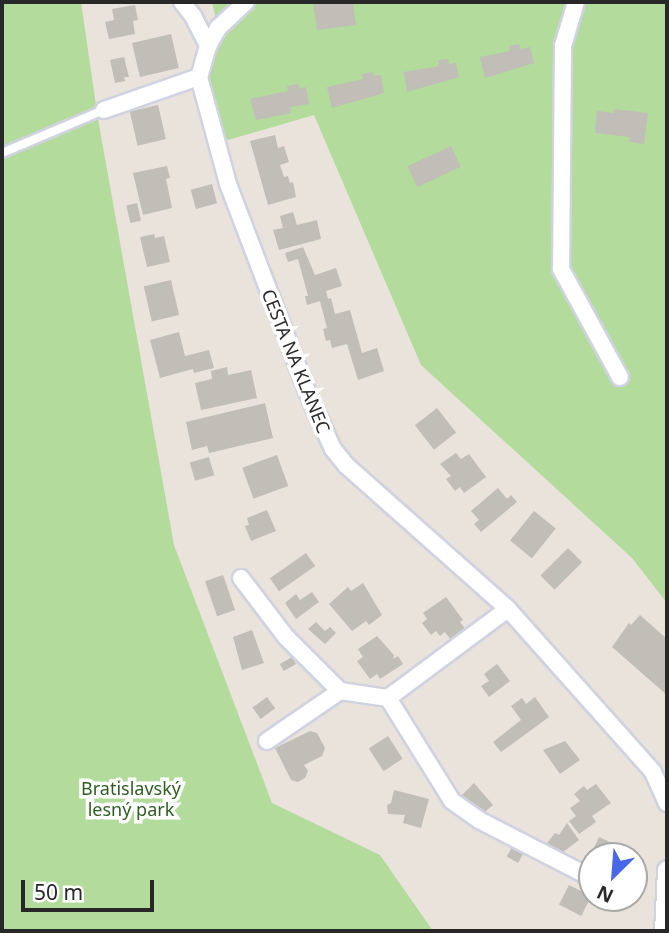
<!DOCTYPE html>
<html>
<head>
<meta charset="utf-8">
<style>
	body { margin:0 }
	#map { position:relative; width:669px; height:933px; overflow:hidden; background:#e9e3db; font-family:"Noto Sans",sans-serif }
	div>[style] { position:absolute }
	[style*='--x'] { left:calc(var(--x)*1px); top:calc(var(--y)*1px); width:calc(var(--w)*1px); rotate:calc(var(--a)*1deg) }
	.green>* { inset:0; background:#b2db9c }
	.building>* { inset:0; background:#c1bdb7; transform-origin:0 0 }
	.roads { filter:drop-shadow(2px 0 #d0d3df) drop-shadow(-2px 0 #d0d3df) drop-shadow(0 2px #d0d3df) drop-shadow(0 -2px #d0d3df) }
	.service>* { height:8px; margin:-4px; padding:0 4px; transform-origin:4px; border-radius:4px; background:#fff }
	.minor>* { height:16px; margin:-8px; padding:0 8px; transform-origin:8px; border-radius:8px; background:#fff }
	.tertiary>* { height:19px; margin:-9.5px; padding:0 9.5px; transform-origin:9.5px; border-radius:9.5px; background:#fff }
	span { translate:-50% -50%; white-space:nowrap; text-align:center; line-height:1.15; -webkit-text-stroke:7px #fff; paint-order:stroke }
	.street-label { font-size:18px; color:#282828 }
	.park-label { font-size:18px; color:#2d5d20 }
	.frame { position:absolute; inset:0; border:4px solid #282828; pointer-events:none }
	.north { position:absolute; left:578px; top:842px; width:70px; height:70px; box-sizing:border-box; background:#fff; border:2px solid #a9a9a9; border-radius:50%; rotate:205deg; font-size:19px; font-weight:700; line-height:28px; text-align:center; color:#282828 }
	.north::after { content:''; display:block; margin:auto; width:24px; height:32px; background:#4968e7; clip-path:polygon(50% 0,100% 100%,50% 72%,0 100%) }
	.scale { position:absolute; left:21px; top:880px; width:133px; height:32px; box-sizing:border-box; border:4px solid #282828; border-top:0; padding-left:9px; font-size:21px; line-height:24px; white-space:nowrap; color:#282828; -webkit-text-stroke:5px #fff; paint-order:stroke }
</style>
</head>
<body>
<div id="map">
	<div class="green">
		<i style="clip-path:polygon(2px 2px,81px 2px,98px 119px,174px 545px,272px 803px,380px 855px,433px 931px,2px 931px)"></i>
		<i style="clip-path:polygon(212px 2px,667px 2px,667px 603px,632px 558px,421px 365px,314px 115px,228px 140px,214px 136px,203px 60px,218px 28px)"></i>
	</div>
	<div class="building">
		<i style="clip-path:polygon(313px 2px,353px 2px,356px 25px,317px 30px)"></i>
		<i style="clip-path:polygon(135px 5px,138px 20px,133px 21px,135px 34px,109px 39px,105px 22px,114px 20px,112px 9px)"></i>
		<i style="left:171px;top:34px;width:35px;height:40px;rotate:77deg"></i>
		<i style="clip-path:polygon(519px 44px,520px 49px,530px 47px,534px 63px,485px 78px,480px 57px,510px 51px,509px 46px)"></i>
		<i style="clip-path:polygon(124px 57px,129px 77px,124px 77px,125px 81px,115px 83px,110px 60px)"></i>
		<i style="clip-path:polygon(448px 59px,449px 64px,456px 63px,459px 77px,407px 92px,404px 72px,439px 66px,438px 60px)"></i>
		<i style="clip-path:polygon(373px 72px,374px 76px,381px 75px,384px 93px,332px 108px,327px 87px,363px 79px,362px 74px)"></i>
		<i style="clip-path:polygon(298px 84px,300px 89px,306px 87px,309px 104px,290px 107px,291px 113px,256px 120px,250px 99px,288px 91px,287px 86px)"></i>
		<i style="left:158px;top:105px;width:35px;height:29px;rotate:77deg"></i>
		<i style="clip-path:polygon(614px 109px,648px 113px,644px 144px,629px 142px,630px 137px,595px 133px,597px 111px,614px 113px)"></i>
		<i style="clip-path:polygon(275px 135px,278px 148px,284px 146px,289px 162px,280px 165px,284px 177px,288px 176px,290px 183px,293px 182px,296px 197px,268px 205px,250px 141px)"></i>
		<i style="left:451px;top:146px;width:23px;height:48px;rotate:65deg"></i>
		<i style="clip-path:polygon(167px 166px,170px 178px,166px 179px,172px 208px,143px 215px,133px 173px)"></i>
		<i style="left:212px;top:184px;width:20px;height:22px;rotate:75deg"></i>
		<i style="left:137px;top:203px;width:18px;height:11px;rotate:77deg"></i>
		<i style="clip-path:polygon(293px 212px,297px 225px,317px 220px,321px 239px,279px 250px,273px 230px,283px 228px,280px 216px)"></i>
		<i style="clip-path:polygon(154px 234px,155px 238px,164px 236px,170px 262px,147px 267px,140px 237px)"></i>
		<i style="clip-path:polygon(303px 247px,315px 275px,336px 268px,342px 286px,326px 291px,328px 299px,331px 298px,335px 314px,350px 310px,362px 353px,377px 348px,384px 371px,358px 380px,347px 344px,332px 348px,330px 340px,326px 341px,323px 329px,327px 328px,320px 301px,307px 305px,305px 296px,308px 296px,298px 259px,288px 262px,285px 253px)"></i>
		<i style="left:171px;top:280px;width:36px;height:28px;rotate:77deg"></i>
		<i style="clip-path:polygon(179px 332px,185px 356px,209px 350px,214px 368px,194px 373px,193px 369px,160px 378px,150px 340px)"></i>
		<i style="clip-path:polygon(227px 367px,228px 375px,251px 370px,257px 398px,201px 410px,195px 383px,212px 379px,211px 371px)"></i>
		<i style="clip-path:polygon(265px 403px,273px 438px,209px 453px,207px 446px,192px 450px,186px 422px)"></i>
		<i style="left:437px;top:408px;width:31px;height:28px;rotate:52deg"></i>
		<i style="clip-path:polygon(456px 453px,461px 459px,469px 454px,486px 477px,464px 493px,460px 487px,455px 491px,446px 479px,451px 476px,440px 464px)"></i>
		<i style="left:277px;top:455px;width:33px;height:37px;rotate:70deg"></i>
		<i style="left:209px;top:457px;width:19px;height:20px;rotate:74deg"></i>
		<i style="clip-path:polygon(498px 488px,507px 499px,511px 495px,517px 502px,481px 532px,474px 524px,479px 520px,471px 511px)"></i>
		<i style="clip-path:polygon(267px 510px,276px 531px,251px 541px,245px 526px,249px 525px,247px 518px)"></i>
		<i style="left:534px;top:511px;width:28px;height:38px;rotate:39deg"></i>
		<i style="left:568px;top:548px;width:20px;height:39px;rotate:45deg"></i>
		<i style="left:306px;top:553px;width:16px;height:44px;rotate:55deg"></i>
		<i style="left:223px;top:575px;width:37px;height:19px;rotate:71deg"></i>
		<i style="clip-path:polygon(363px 583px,382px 615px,369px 625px,366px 621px,352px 631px,329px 604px,348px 587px,351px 591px)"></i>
		<i style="clip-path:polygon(312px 592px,319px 602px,296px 619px,285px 603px,296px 594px,300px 600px)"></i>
		<i style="clip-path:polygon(446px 597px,463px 620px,460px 622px,466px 630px,451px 640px,445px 632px,440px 636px,436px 631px,431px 635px,422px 623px,427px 619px,423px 613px)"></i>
		<i style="clip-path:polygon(640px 615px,667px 639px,667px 695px,612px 647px,629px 623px,631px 625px)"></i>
		<i style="clip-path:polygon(316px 622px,325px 631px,330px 627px,336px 633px,325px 644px,308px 629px)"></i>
		<i style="clip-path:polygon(252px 630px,264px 663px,242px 670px,233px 637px)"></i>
		<i style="clip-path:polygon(377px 636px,394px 655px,393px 659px,398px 656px,403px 664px,380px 679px,377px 674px,370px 679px,357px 661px,363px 657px,358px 649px)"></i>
		<i style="left:292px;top:657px;width:8px;height:14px;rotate:60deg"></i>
		<i style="clip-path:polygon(497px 664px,510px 681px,489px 697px,481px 686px,489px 681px,484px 674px)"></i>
		<i style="left:267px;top:697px;width:14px;height:18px;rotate:54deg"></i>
		<i style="clip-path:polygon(535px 697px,549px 717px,501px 752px,493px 742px,521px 720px,511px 706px,522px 698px,526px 704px)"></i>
		<i style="clip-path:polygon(310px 731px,317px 733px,325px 748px,322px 756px,304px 765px,308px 771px,305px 778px,298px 782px,291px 780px,275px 748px)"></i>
		<i style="left:388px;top:736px;width:27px;height:23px;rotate:57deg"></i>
		<i style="clip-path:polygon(565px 741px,580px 760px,560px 774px,543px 750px)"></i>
		<i style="clip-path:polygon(474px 783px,493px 805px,481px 815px,459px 798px)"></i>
		<i style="clip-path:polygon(596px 784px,611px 803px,592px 816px,596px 822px,579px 834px,569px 821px,576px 816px,570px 808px,580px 801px,574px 794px,584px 786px,587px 790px)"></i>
		<i style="clip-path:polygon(394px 790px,429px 799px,421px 828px,403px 823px,405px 815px,388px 814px,387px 805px,391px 803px)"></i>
		<i style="clip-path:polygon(567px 823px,579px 840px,559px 855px,543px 848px,555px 833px,559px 835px)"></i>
		<i style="clip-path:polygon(599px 837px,627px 850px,624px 856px,592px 856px,592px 861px,589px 859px)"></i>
		<i style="left:512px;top:847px;width:13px;height:11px;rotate:29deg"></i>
		<i style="left:569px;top:885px;width:25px;height:22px;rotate:27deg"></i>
	</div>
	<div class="roads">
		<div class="service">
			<i style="--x:2;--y:153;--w:111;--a:-22.9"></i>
		</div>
		<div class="minor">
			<i style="--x:182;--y:2;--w:18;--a:52"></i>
			<i style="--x:193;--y:16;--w:34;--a:63"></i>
			<i style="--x:246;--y:2;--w:38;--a:137"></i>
			<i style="--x:218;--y:28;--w:21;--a:119"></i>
			<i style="--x:208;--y:46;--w:32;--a:106"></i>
			<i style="--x:199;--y:77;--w:111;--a:74.8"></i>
			<i style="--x:228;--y:184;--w:222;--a:69.1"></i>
			<i style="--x:307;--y:391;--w:64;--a:65.9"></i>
			<i style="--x:333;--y:449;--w:22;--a:51"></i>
			<i style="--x:347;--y:466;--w:215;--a:41.6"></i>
			<i style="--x:508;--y:609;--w:218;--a:48.3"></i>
			<i style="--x:653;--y:772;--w:34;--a:66"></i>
			<i style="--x:576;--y:2;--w:46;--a:106.5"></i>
			<i style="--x:563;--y:46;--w:223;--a:90.5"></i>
			<i style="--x:561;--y:269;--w:123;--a:61.4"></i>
			<i style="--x:104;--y:110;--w:101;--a:-19.2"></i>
			<i style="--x:241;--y:578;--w:74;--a:52.7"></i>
			<i style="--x:286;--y:637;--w:76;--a:45"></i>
			<i style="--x:388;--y:698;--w:121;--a:58.1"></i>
			<i style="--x:452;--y:801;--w:33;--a:35"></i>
			<i style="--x:479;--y:820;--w:125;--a:27.2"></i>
			<i style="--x:267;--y:741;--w:88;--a:-34.4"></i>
			<i style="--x:340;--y:691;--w:49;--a:8.3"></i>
			<i style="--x:388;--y:698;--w:149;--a:-36.6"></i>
		</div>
		<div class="tertiary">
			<i style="--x:664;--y:931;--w:61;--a:-87.2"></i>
		</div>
	</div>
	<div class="street-label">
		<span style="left:296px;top:361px;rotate:68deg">CESTA NA KLANEC</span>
	</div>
	<div class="park-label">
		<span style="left:131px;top:799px">Bratislavský<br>lesný park</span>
	</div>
	<div class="frame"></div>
	<div class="north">N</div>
	<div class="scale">50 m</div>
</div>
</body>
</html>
